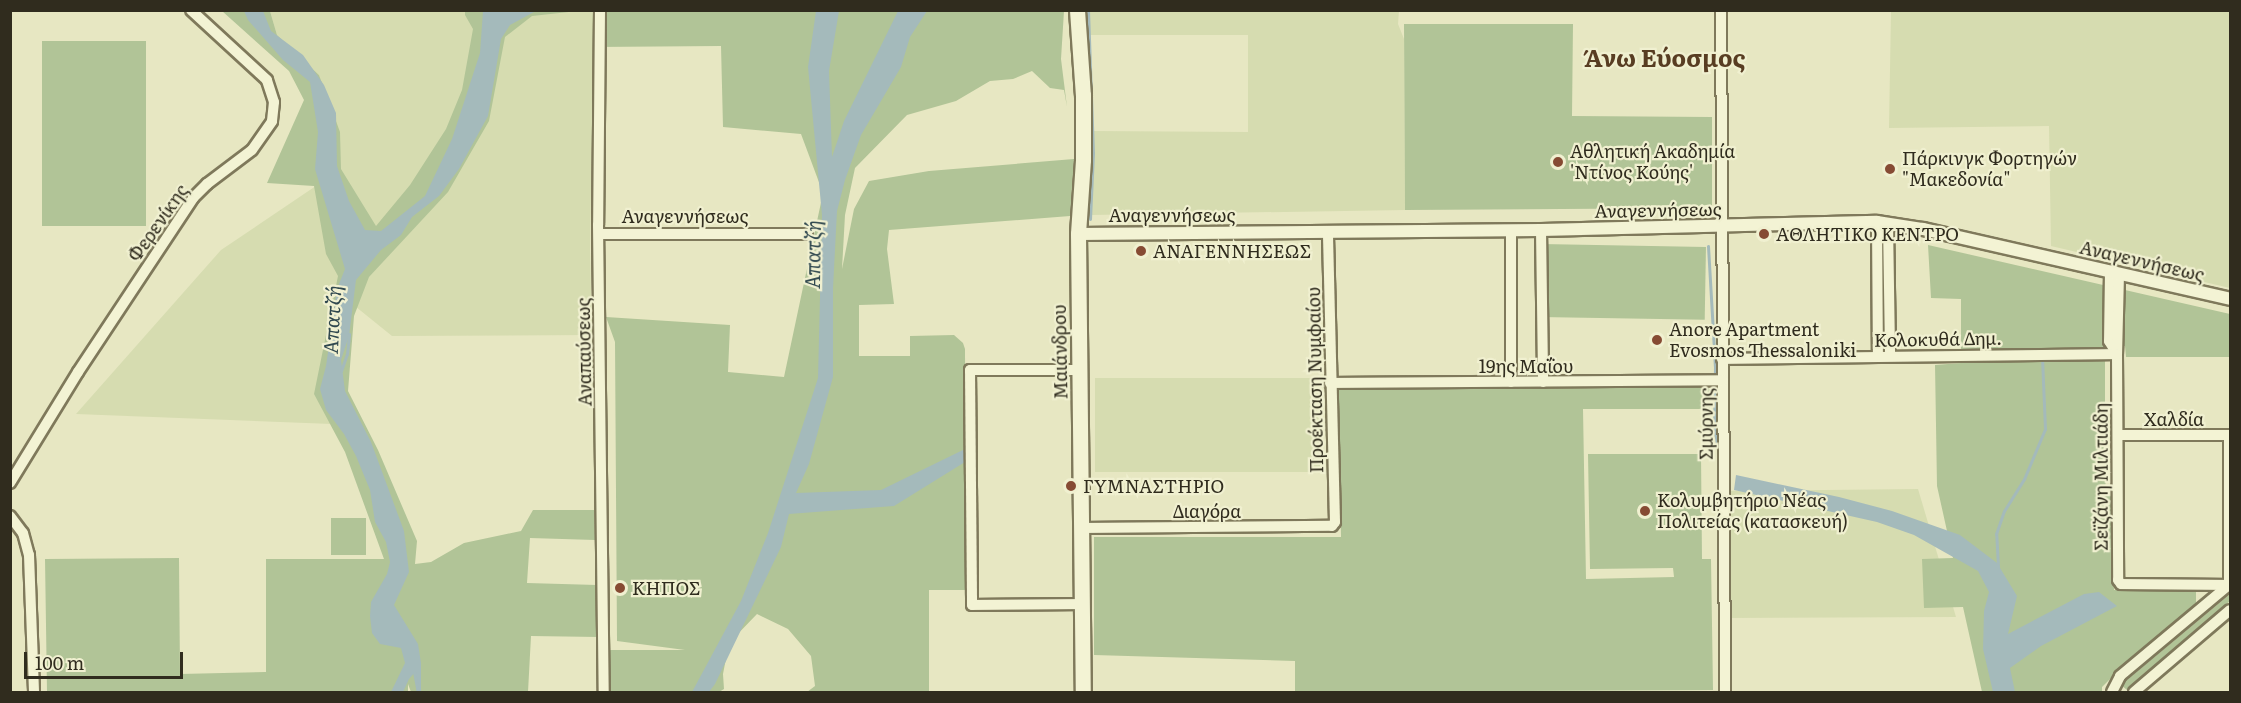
<!DOCTYPE html>
<html>
<head>
<meta charset="utf-8">
<style>
	body { margin:0 }
	#map { position:relative; width:2241px; height:703px; overflow:hidden; background:#e7e7c2; font-family:Literata,serif }
	div>[style] { position:absolute }
	[style*='--x'] { left:calc(var(--x)*1px); top:calc(var(--y)*1px); width:calc(var(--w)*1px); rotate:calc(var(--a)*1deg) }
	.farmland>* { inset:0; background:#d6dcb0; transform-origin:0 0 }
	.green>* { inset:0; background:#b1c497; transform-origin:0 0 }
	.water>* { inset:0; background:#a4babb }
	.stream>* { height:3px; margin:-1.5px; padding:0 1.5px; transform-origin:1.5px; border-radius:1.5px; background:#a4babb }
	.roads { filter:drop-shadow(2px 0 #7f795b) drop-shadow(-2px 0 #7f795b) drop-shadow(0 2px #7f795b) drop-shadow(0 -2px #7f795b) }
	.minor>* { height:10px; margin:-5px; padding:0 5px; transform-origin:5px; border-radius:5px; background:#f3f3d4 }
	.tertiary>* { height:12px; margin:-6px; padding:0 6px; transform-origin:6px; border-radius:6px; background:#f3f3d4 }
	.secondary>* { height:15px; margin:-7.5px; padding:0 7.5px; transform-origin:7.5px; border-radius:7.5px; background:#f3f3d4 }
	.dots>* { width:16px; height:16px; translate:-50% -50%; box-sizing:border-box; border:3px solid #f0f0d0; border-radius:50% }
	span { translate:-50% -50%; white-space:nowrap; text-align:center; line-height:1.15; -webkit-text-stroke:4.5px #f0f0d0; paint-order:stroke }
	.poi-label { font-size:18px; color:#302c1e }
	.left { translate:0 -50%; text-align:left }
	.street-label { font-size:18px; color:#302c1e }
	.water-label { font-size:20px; color:#2f474e; font-style:italic }
	.district-label { font-size:24px; color:#583d22; font-weight:700 }
	.frame { position:absolute; inset:0; border:12px solid #302c1e; pointer-events:none }
	.scale { position:absolute; left:24px; top:652px; width:159px; height:27px; box-sizing:border-box; border:3px solid #302c1e; border-top:0; padding-left:8px; font-size:18px; line-height:21px; white-space:nowrap; color:#302c1e; -webkit-text-stroke:4px #f0f0d0; paint-order:stroke }
</style>
</head>
<body>
<div id="map">
	<div class="farmland">
		<i style="clip-path:polygon(270px 11px,594px 11px,590px 250px,592px 335px,392px 336px,340px 294px,332px 424px,76px 414px,221px 250px,341px 169px,319px 75px,277px 35px)"></i>
		<i style="clip-path:polygon(1089px 11px,1399px 11px,1398px 24px,1404px 39px,1405px 210px,1091px 215px,1091px 131px,1248px 132px,1248px 35px,1089px 35px)"></i>
		<i style="clip-path:polygon(1891px 11px,2230px 11px,2230px 288px,2051px 246px,2049px 126px,1889px 128px)"></i>
		<i style="left:1095px;top:378px;width:225px;height:94px"></i>
		<i style="clip-path:polygon(1918px 489px,1956px 617px,1725px 618px,1723px 491px)"></i>
	</div>
	<div class="green">
		<i style="clip-path:polygon(222px 11px,270px 11px,277px 35px,319px 75px,340px 132px,341px 169px,376px 226px,410px 185px,446px 129px,462px 90px,473px 29px,465px 15px,465px 11px,578px 11px,532px 16px,505px 37px,489px 121px,448px 192px,369px 277px,354px 316px,348px 391px,378px 450px,417px 541px,415px 564px,431px 562px,464px 543px,521px 531px,533px 510px,594px 510px,595px 540px,530px 538px,527px 583px,597px 585px,599px 637px,531px 636px,528px 692px,411px 692px,408px 684px,408px 692px,47px 692px,45px 559px,179px 558px,180px 674px,266px 672px,266px 559px,384px 559px,345px 452px,314px 394px,338px 276px,326px 254px,314px 186px,267px 183px,304px 100px,289px 71px)"></i>
		<i style="clip-path:polygon(594px 11px,1064px 11px,1061px 59px,1067px 107px,1064px 90px,1050px 88px,1032px 71px,1013px 79px,990px 81px,956px 101px,907px 115px,855px 168px,845px 215px,842px 269px,854px 209px,869px 181px,929px 171px,1074px 159px,1070px 216px,889px 230px,887px 249px,894px 304px,859px 305px,859px 356px,910px 356px,910px 336px,954px 335px,963px 343px,965px 349px,966px 590px,929px 590px,929px 691px,1053px 692px,807px 692px,815px 686px,811px 656px,788px 629px,757px 614px,729px 643px,723px 674px,724px 689px,719px 692px,609px 692px,610px 650px,685px 650px,617px 641px,615px 342px,606px 317px,730px 325px,728px 372px,784px 377px,823px 193px,801px 134px,723px 127px,721px 46px,593px 47px)"></i>
		<i style="clip-path:polygon(1404px 24px,1573px 24px,1572px 116px,1712px 117px,1712px 208px,1405px 210px)"></i>
		<i style="left:42px;top:41px;width:104px;height:185px"></i>
		<i style="left:1541px;top:244px;width:165px;height:73px;rotate:1deg"></i>
		<i style="clip-path:polygon(1928px 245px,2230px 314px,2230px 357px,2126px 357px,2125px 346px,2105px 347px,2105px 421px,2109px 421px,2105px 494px,2112px 496px,2114px 590px,2196px 590px,2196px 606px,2117px 672px,2102px 687px,2102px 692px,1982px 692px,1963px 607px,1924px 608px,1922px 559px,1953px 558px,1937px 486px,1935px 365px,1961px 363px,1961px 299px,1931px 298px)"></i>
		<i style="clip-path:polygon(1705px 384px,1710px 390px,1710px 409px,1583px 409px,1586px 579px,1674px 577px,1673px 568px,1590px 569px,1588px 454px,1701px 454px,1702px 559px,1711px 559px,1713px 690px,1295px 692px,1295px 661px,1094px 655px,1094px 537px,1341px 537px,1338px 386px)"></i>
		<i style="left:331px;top:518px;width:35px;height:37px"></i>
		<i style="clip-path:polygon(2230px 594px,2230px 601px,2134px 687px,2127px 690px,2121px 685px)"></i>
	</div>
	<div class="water">
		<i style="clip-path:polygon(244px 11px,263px 11px,271px 31px,303px 55px,324px 85px,336px 113px,337px 166px,349px 201px,365px 230px,381px 231px,425px 196px,452px 139px,480px 53px,483px 11px,561px 11px,534px 12px,510px 25px,501px 39px,488px 116px,459px 169px,439px 196px,412px 217px,401px 235px,381px 250px,356px 280px,349px 336px,341px 360px,345px 391px,371px 442px,404px 531px,409px 572px,394px 605px,418px 644px,421px 663px,421px 692px,417px 692px,415px 672px,409px 679px,403px 692px,391px 692px,405px 663px,401px 648px,380px 644px,372px 633px,370px 616px,371px 602px,387px 574px,390px 562px,386px 542px,375px 522px,370px 490px,356px 456px,344px 434px,326px 410px,320px 389px,326px 366px,337px 289px,345px 269px,315px 169px,318px 132px,310px 82px,283px 60px,248px 20px)"></i>
		<i style="clip-path:polygon(816px 11px,839px 11px,829px 71px,832px 157px,844px 121px,898px 11px,927px 11px,910px 37px,901px 67px,861px 135px,845px 180px,837px 211px,833px 288px,833px 377px,809px 464px,796px 493px,881px 490px,965px 449px,965px 462px,894px 506px,789px 514px,781px 547px,715px 684px,709px 692px,692px 692px,741px 601px,768px 533px,818px 378px,822px 215px,808px 67px)"></i>
		<i style="clip-path:polygon(1736px 475px,1839px 497px,1892px 511px,1960px 535px,1997px 563px,2017px 596px,2008px 634px,2084px 594px,2099px 592px,2117px 606px,2041px 646px,2010px 668px,2015px 692px,1993px 692px,1983px 649px,1984px 611px,1989px 592px,1978px 571px,1914px 535px,1877px 522px,1734px 490px)"></i>
	</div>
	<div class="stream">
		<i style="--x:1088;--y:10;--w:143;--a:88"></i>
		<i style="--x:1093;--y:153;--w:66;--a:92.6"></i>
		<i style="--x:1708;--y:246;--w:121;--a:86.7"></i>
		<i style="--x:1715;--y:367;--w:60;--a:91"></i>
		<i style="--x:1714;--y:427;--w:27;--a:80"></i>
		<i style="--x:341;--y:371;--w:18;--a:-71"></i>
		<i style="--x:347;--y:354;--w:20;--a:-84"></i>
		<i style="--x:1998;--y:567;--w:33;--a:-93"></i>
		<i style="--x:1996;--y:534;--w:24;--a:-71"></i>
		<i style="--x:2004;--y:511;--w:38;--a:-58"></i>
		<i style="--x:2024;--y:479;--w:54;--a:-67.2"></i>
		<i style="--x:2045;--y:429;--w:71;--a:-92.4"></i>
		<i style="--x:414;--y:672;--w:20;--a:79"></i>
	</div>
	<div class="roads">
		<div class="minor">
			<i style="--x:600;--y:10;--w:215;--a:90.5"></i>
			<i style="--x:598;--y:225;--w:467;--a:89.3"></i>
			<i style="--x:1721;--y:10;--w:682;--a:89.66"></i>
			<i style="--x:1877;--y:222;--w:134;--a:89.6"></i>
			<i style="--x:1888;--y:223;--w:133;--a:89.1"></i>
			<i style="--x:1511;--y:230;--w:152;--a:90"></i>
			<i style="--x:1541;--y:230;--w:152;--a:89.2"></i>
			<i style="--x:599;--y:234;--w:208;--a:0"></i>
			<i style="--x:2110;--y:272;--w:69;--a:90.8"></i>
			<i style="--x:2109;--y:341;--w:15;--a:58"></i>
			<i style="--x:2119;--y:274;--w:80;--a:91.4"></i>
			<i style="--x:2117;--y:354;--w:226;--a:89.7"></i>
			<i style="--x:2118;--y:580;--w:5;--a:53"></i>
			<i style="--x:2121;--y:584;--w:108;--a:0.5"></i>
			<i style="--x:2229;--y:585;--w:150;--a:-90"></i>
			<i style="--x:1722;--y:359;--w:395;--a:-0.7"></i>
			<i style="--x:1080;--y:370;--w:110;--a:180"></i>
			<i style="--x:970;--y:370;--w:235;--a:89.5"></i>
			<i style="--x:972;--y:605;--w:110;--a:-0.5"></i>
			<i style="--x:1330;--y:383;--w:393;--a:-0.4"></i>
			<i style="--x:2118;--y:435;--w:112;--a:0"></i>
			<i style="--x:10;--y:483;--w:130;--a:-58.5"></i>
			<i style="--x:78;--y:372;--w:209;--a:-56.5"></i>
			<i style="--x:193;--y:198;--w:20;--a:-45"></i>
			<i style="--x:207;--y:184;--w:56;--a:-37.1"></i>
			<i style="--x:252;--y:150;--w:35;--a:-55"></i>
			<i style="--x:272;--y:121;--w:19;--a:-84"></i>
			<i style="--x:274;--y:102;--w:23;--a:-108"></i>
			<i style="--x:267;--y:80;--w:103;--a:-137.4"></i>
			<i style="--x:10;--y:516;--w:21;--a:53"></i>
			<i style="--x:23;--y:533;--w:23;--a:75"></i>
			<i style="--x:29;--y:555;--w:137;--a:87.9"></i>
			<i style="--x:1081;--y:528;--w:251;--a:-0.5"></i>
			<i style="--x:1332;--y:526;--w:5;--a:-53"></i>
			<i style="--x:1335;--y:522;--w:290;--a:-91.4"></i>
			<i style="--x:2112;--y:692;--w:18;--a:-63"></i>
			<i style="--x:2120;--y:676;--w:143;--a:-39.9"></i>
			<i style="--x:2134;--y:692;--w:126;--a:-40.5"></i>
		</div>
		<div class="tertiary">
			<i style="--x:1078;--y:234;--w:463;--a:-0.5"></i>
			<i style="--x:1541;--y:230;--w:336;--a:-1.4"></i>
			<i style="--x:1877;--y:222;--w:47;--a:8.7"></i>
			<i style="--x:1923;--y:229;--w:315;--a:12.8"></i>
		</div>
		<div class="secondary">
			<i style="--x:1077;--y:10;--w:85;--a:86"></i>
			<i style="--x:1083;--y:95;--w:65;--a:90"></i>
			<i style="--x:1083;--y:160;--w:74;--a:93.9"></i>
			<i style="--x:1078;--y:234;--w:458;--a:89.4"></i>
		</div>
	</div>
	<div class="dots">
		<i style="left:1558px;top:162px;background:#864b33"></i>
		<i style="left:1890px;top:169px;background:#864b33"></i>
		<i style="left:1764px;top:234px;background:#864b33"></i>
		<i style="left:1141px;top:251px;background:#864b33"></i>
		<i style="left:1657px;top:340px;background:#864b33"></i>
		<i style="left:1071px;top:486px;background:#864b33"></i>
		<i style="left:1645px;top:511px;background:#864b33"></i>
		<i style="left:620px;top:588px;background:#864b33"></i>
	</div>
	<div class="poi-label">
		<span class="left" style="left:1570px;top:162px">Αθλητική Ακαδημία<br>'Ντίνος Κούης'</span>
		<span class="left" style="left:1902px;top:169px">Πάρκινγκ Φορτηγών<br>"Μακεδονία"</span>
		<span class="left" style="left:1776px;top:234px">ΑΘΛΗΤΙΚΟ ΚΕΝΤΡΟ</span>
		<span class="left" style="left:1153px;top:251px">ΑΝΑΓΕΝΝΗΣΕΩΣ</span>
		<span class="left" style="left:1669px;top:340px">Anore Apartment<br>Evosmos Thessaloniki</span>
		<span class="left" style="left:1083px;top:486px">ΓΥΜΝΑΣΤΗΡΙΟ</span>
		<span class="left" style="left:1657px;top:511px">Κολυμβητήριο Νέας<br>Πολιτείας (κατασκευή)</span>
		<span class="left" style="left:632px;top:588px">ΚΗΠΟΣ</span>
	</div>
	<div class="street-label">
		<span style="left:1658px;top:210px;rotate:-1deg">Αναγεννήσεως</span>
		<span style="left:1172px;top:215px">Αναγεννήσεως</span>
		<span style="left:685px;top:216px">Αναγεννήσεως</span>
		<span style="left:158px;top:223px;rotate:-55deg">Φερενίκης</span>
		<span style="left:2142px;top:261px;rotate:13deg">Αναγεννήσεως</span>
		<span style="left:1938px;top:339px;rotate:-1deg">Κολοκυθά Δημ.</span>
		<span style="left:584px;top:352px;rotate:-91deg">Αναπαύσεως</span>
		<span style="left:1060px;top:352px;rotate:-91deg">Μαιάνδρου</span>
		<span style="left:1526px;top:366px">19ης Μαΐου</span>
		<span style="left:1315px;top:380px;rotate:-91deg">Προέκταση Νυμφαίου</span>
		<span style="left:2174px;top:419px">Χαλδία</span>
		<span style="left:1706px;top:424px;rotate:-90deg">Σμύρνης</span>
		<span style="left:2101px;top:477px;rotate:-90deg">Σεϊζάνη Μιλτιάδη</span>
		<span style="left:1207px;top:511px">Διαγόρα</span>
	</div>
	<div class="water-label">
		<span style="left:812px;top:255px;rotate:-89deg">Απατζή</span>
		<span style="left:331px;top:320px;rotate:-87deg">Απατζή</span>
	</div>
	<div class="district-label">
		<span style="left:1665px;top:57px">Άνω Εύοσμος</span>
	</div>
	<div class="frame"></div>
	<div class="scale">100 m</div>
</div>
</body>
</html>
